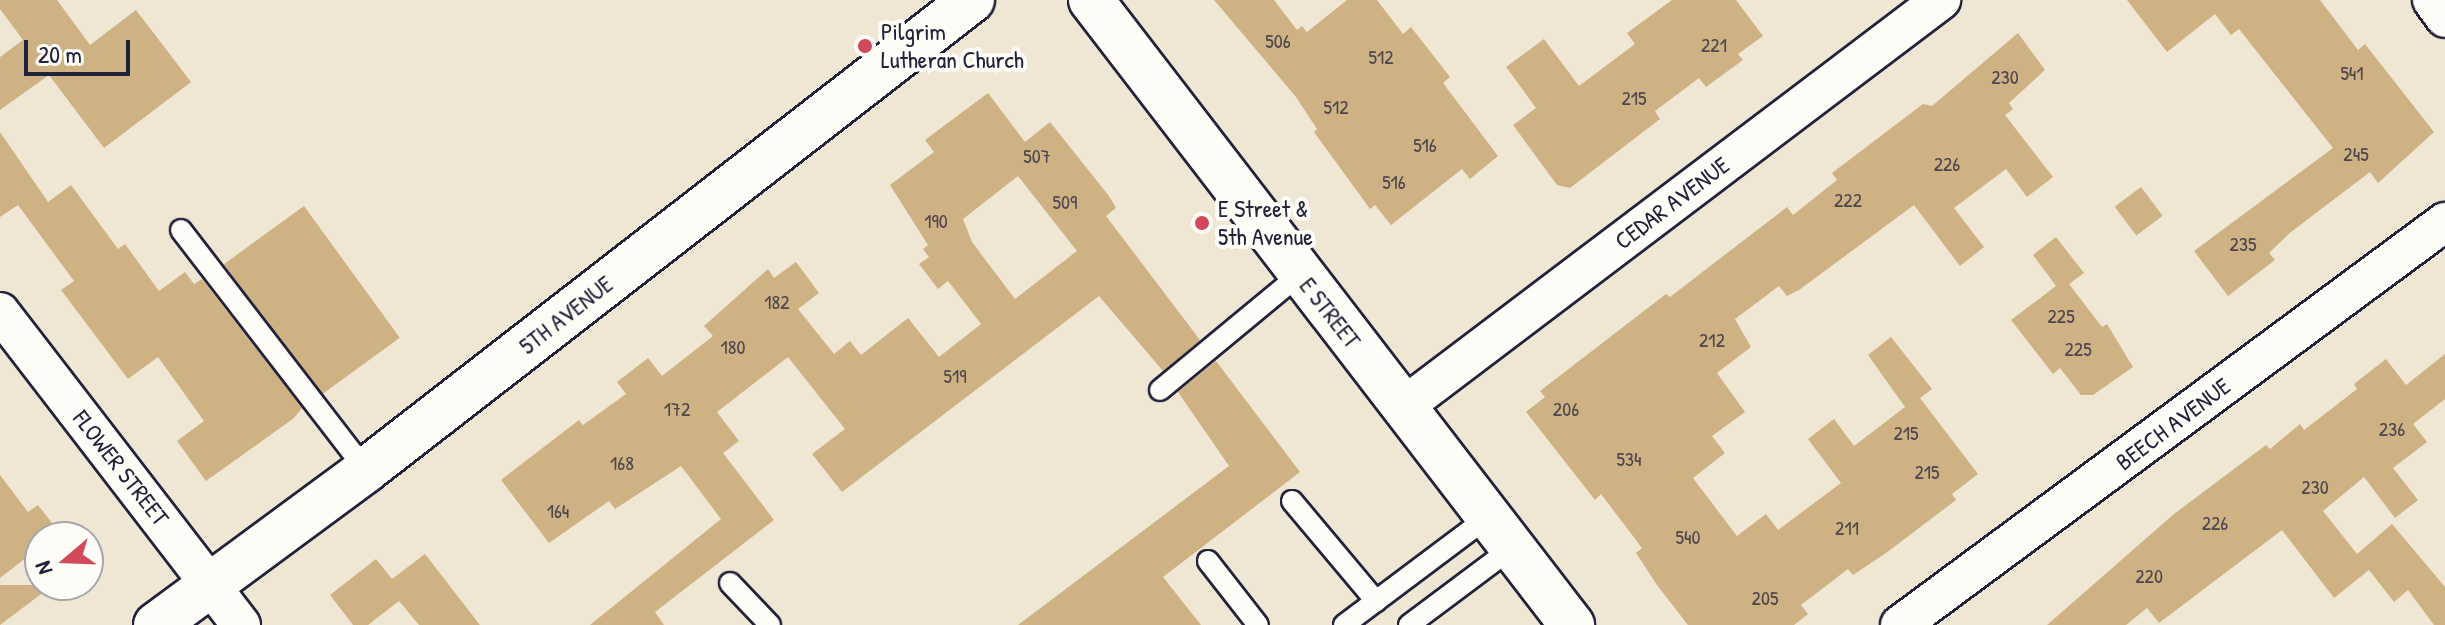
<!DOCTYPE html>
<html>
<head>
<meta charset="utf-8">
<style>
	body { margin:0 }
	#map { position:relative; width:2445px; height:625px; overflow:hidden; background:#efe6d4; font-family:"Patrick Hand",sans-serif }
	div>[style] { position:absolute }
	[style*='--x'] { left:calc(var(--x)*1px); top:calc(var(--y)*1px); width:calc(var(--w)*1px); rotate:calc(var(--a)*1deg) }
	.building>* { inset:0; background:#cfb284; transform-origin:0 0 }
	.roads { filter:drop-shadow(2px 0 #22223b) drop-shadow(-2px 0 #22223b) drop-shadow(0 2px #22223b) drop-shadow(0 -2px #22223b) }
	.service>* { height:20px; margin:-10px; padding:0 10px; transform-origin:10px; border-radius:10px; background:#fdfcf7 }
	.minor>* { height:38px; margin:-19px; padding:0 19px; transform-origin:19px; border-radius:19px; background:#fdfcf7 }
	.tertiary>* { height:44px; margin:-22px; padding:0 22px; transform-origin:22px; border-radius:22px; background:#fdfcf7 }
	.primary>* { height:44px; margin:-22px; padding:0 22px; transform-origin:22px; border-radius:22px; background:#fdfcf7 }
	.dots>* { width:22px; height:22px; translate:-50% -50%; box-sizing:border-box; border:4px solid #fdfcf7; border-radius:50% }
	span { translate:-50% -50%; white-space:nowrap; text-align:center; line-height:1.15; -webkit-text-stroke:8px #fdfcf7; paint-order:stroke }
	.number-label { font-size:20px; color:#4d464d }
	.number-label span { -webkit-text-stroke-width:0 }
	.poi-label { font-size:24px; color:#22223b }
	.left { translate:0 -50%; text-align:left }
	.street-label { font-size:24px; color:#22223b }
	.north { position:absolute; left:24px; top:521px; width:80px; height:80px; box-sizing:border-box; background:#fdfcf7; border:2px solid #a5a5ac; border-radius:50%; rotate:251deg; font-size:22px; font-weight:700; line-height:32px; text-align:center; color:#22223b }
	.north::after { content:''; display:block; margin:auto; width:28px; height:36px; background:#d1495b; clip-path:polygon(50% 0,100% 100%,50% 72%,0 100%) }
	.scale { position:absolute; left:24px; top:40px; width:106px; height:36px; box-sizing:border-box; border:4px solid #22223b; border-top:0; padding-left:10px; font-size:24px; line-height:28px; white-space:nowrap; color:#22223b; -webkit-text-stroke:6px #fdfcf7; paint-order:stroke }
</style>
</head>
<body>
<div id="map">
	<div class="building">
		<i style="clip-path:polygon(0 0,57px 0,90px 45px,136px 10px,191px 82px,104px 148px,49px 75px,0 110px,0 57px,23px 40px,0 9px)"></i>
		<i style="clip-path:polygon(1214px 0,1274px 0,1297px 30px,1302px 26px,1307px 32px,1347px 0,1377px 0,1403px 34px,1411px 27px,1450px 77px,1443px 83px,1498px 156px,1470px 179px,1462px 169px,1391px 225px,1375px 205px,1370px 209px,1314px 132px,1317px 129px,1296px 97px)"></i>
		<i style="clip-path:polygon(1672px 0,1736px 0,1763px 36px,1738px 54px,1743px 60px,1706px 87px,1699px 78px,1655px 111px,1660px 119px,1570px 188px,1557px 185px,1513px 125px,1536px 108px,1506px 67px,1544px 39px,1579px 86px,1635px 44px,1627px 33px)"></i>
		<i style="clip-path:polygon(2127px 0,2320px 0,2358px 50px,2365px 44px,2434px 132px,2378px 183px,2370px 172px,2291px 232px,2269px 253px,2275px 260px,2228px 296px,2194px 251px,2333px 148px,2239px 29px,2231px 35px,2215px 14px,2167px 52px)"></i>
		<i style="clip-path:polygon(2018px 33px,2045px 70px,2009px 103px,2013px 109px,2005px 115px,2053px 177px,2027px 197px,2006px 169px,1954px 208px,1984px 247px,1960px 266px,1914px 205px,1799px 290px,1787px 296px,1779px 286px,1735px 319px,1751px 347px,1717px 373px,1745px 412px,1712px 436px,1725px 453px,1693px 478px,1737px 536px,1766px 514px,1778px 530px,1841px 483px,1808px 439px,1834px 419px,1854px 446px,1905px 407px,1868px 355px,1891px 337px,1932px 389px,1920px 398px,1978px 474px,1952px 494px,1956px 500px,1886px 553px,1853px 575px,1848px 569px,1801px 605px,1808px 614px,1794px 625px,1688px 625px,1657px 585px,1636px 553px,1642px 548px,1601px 494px,1595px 500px,1526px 412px,1545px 397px,1540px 391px,1666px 294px,1670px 297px,1787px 207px,1793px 215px,1837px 180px,1832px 173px,1923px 104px,1932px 106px)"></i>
		<i style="clip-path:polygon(evenodd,988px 93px,1025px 142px,1050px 122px,1109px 196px,1116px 208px,1106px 216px,1200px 340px,1163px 371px,1099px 296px,842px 492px,812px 454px,845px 429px,788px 357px,717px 412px,739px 441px,723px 453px,774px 520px,655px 612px,664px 625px,590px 625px,721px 519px,681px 466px,615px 509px,609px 501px,549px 543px,501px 480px,579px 420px,583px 425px,626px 394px,617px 382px,648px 358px,662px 376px,713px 336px,704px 326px,768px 269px,774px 278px,796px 262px,819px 293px,798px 309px,834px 354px,850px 341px,861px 355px,908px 318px,939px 357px,981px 324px,948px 281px,938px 289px,919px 264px,929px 257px,923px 249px,928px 245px,890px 185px,934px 152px,925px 140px,988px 93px,1018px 176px,1077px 251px,1015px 299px,972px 242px,963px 219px,1018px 176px)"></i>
		<i style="clip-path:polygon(0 132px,48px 202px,71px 185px,118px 249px,125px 244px,159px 291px,185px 272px,194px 284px,202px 279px,302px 408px,294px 418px,206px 481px,177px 441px,204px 421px,158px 357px,128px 379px,61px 290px,74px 281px,18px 205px,0 217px)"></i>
		<i style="left:2141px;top:187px;width:36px;height:33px;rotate:53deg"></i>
		<i style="left:304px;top:206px;width:163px;height:99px;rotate:54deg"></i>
		<i style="clip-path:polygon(2056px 237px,2084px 273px,2069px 284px,2102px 327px,2107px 324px,2133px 367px,2093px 395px,2081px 395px,2060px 368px,2053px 374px,2011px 320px,2056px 286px,2033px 255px)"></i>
		<i style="clip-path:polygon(2445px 354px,2445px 399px,2413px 424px,2427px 442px,2393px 468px,2418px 500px,2395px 518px,2364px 477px,2323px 511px,2357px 554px,2392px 524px,2445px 587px,2445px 625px,2434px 625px,2408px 590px,2394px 602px,2369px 570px,2334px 598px,2282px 530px,2159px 623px,2147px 608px,2126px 625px,2047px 625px,2174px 514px,2266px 445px,2270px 449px,2300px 424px,2304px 430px,2357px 389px,2354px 384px,2386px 359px,2406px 385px)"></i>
		<i style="clip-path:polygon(1216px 361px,1300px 472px,1163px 577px,1201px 625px,1018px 625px,1229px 466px,1178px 392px)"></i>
		<i style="clip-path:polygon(0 475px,28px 512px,38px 505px,59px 532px,40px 537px,40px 547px,0 578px)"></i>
		<i style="clip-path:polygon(425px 554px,480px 625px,419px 625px,399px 601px,368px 625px,353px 625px,330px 595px,376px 559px,392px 579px)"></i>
		<i style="clip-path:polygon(0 585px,53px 585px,0 625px)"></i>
	</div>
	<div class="roads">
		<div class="service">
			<i style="--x:181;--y:230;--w:303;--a:52.4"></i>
			<i style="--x:1160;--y:390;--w:182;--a:-39.6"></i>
			<i style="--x:1292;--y:501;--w:131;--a:50"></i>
			<i style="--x:1208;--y:561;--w:81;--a:52"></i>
			<i style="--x:730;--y:583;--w:58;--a:46.4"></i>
			<i style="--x:1344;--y:625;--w:180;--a:-36.9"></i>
			<i style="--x:1409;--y:625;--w:129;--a:-36.8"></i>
		</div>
		<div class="minor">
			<i style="--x:2432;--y:0;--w:22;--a:54"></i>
			<i style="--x:0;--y:312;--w:395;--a:52.4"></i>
			<i style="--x:1403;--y:407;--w:675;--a:-37.11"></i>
			<i style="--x:1900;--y:625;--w:678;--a:-36.48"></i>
		</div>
		<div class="tertiary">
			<i style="--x:156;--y:625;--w:261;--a:-36.4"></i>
			<i style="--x:366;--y:470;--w:767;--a:-37.8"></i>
		</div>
		<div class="primary">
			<i style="--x:1091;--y:0;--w:789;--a:52.42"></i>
		</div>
	</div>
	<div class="dots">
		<i style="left:865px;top:46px;background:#d1495b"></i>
		<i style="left:1202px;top:223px;background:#d1495b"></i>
	</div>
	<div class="number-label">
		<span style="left:1278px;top:40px">506</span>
		<span style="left:1714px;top:44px">221</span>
		<span style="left:1381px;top:56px">512</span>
		<span style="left:2352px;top:72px">541</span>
		<span style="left:2005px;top:76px">230</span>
		<span style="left:1634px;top:97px">215</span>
		<span style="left:1336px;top:106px">512</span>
		<span style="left:1425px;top:144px">516</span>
		<span style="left:2356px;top:153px">245</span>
		<span style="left:1037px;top:155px">507</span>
		<span style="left:1947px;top:163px">226</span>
		<span style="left:1394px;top:181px">516</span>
		<span style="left:1848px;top:199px">222</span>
		<span style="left:1065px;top:201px">509</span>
		<span style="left:936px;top:220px">190</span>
		<span style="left:2243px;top:243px">235</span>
		<span style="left:777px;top:301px">182</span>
		<span style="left:2061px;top:315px">225</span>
		<span style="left:1712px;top:339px">212</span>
		<span style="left:733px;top:346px">180</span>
		<span style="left:2078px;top:348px">225</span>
		<span style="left:955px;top:375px">519</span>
		<span style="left:677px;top:408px">172</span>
		<span style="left:1566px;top:408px">206</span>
		<span style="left:2392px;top:428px">236</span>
		<span style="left:1906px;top:432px">215</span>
		<span style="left:1629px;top:458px">534</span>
		<span style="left:622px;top:462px">168</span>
		<span style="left:1927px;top:471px">215</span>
		<span style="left:2315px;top:486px">230</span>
		<span style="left:558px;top:510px">164</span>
		<span style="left:2215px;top:522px">226</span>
		<span style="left:1847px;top:527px">211</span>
		<span style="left:1688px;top:536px">540</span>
		<span style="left:2149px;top:575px">220</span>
		<span style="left:1765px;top:597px">205</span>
	</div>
	<div class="poi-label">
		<span class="left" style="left:881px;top:46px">Pilgrim<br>Lutheran Church</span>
		<span class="left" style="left:1218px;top:223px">E Street &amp;<br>5th Avenue</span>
	</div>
	<div class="street-label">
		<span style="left:1672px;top:203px;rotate:-37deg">CEDAR AVENUE</span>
		<span style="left:1330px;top:313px;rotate:52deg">E STREET</span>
		<span style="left:566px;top:315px;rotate:-38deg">5TH AVENUE</span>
		<span style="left:2173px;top:424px;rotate:-37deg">BEECH AVENUE</span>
		<span style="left:121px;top:468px;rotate:52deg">FLOWER STREET</span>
	</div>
	<div class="north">N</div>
	<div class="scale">20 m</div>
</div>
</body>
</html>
